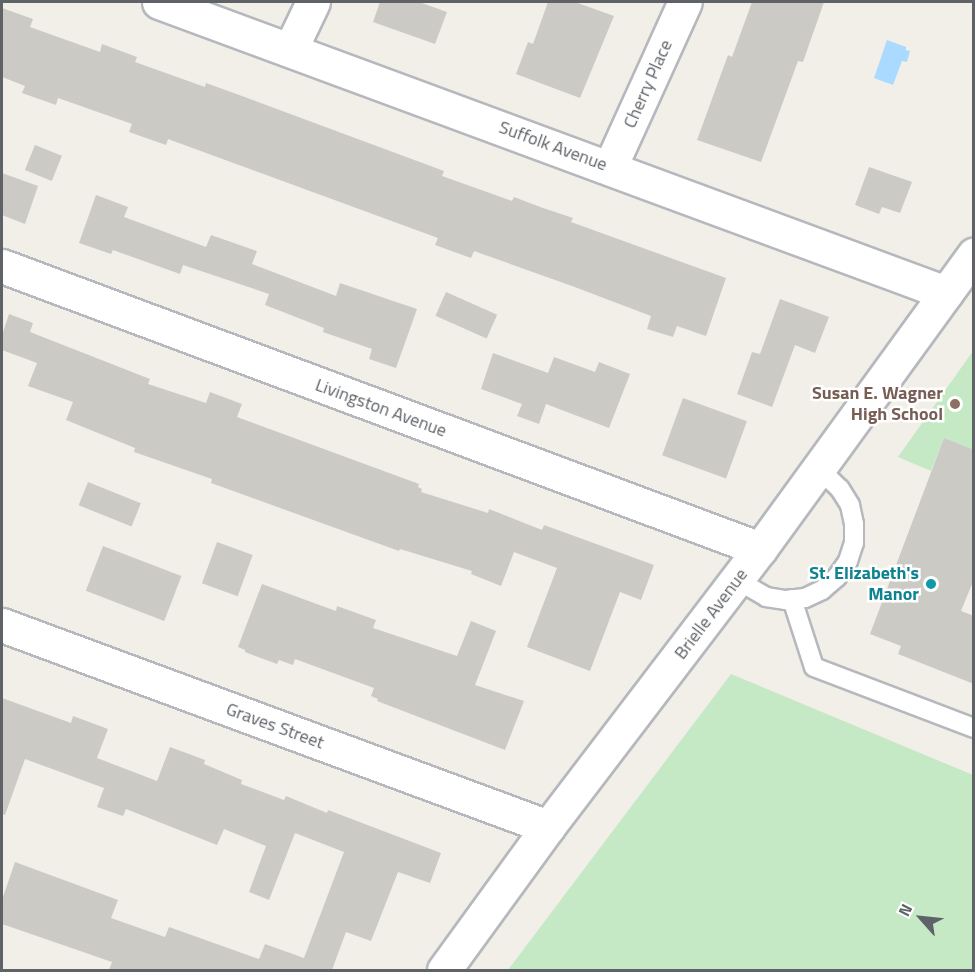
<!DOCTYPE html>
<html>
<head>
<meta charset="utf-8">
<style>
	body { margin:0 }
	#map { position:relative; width:975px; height:972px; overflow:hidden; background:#f1efe8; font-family:"Titillium Web",sans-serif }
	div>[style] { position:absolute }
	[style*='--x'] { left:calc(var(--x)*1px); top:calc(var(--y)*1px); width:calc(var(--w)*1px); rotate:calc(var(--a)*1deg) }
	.green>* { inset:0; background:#c5e8c5 }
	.water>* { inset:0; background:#aadaff }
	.building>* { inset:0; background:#cccac5; transform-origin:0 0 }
	.roads { filter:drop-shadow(2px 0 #b5b8bc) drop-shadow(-2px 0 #b5b8bc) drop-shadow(0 2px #b5b8bc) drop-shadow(0 -2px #b5b8bc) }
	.lane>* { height:18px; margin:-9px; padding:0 9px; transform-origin:9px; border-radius:9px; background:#fff }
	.street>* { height:33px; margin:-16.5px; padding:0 16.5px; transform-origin:16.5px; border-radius:16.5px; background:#fff }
	.secondary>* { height:33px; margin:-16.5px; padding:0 16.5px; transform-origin:16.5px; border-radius:16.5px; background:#fff }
	.dots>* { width:16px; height:16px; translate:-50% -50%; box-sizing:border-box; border:3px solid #fff; border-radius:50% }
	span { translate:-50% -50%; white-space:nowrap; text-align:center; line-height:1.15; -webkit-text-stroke:5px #fff; paint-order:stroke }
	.street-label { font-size:18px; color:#5f6368 }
	.education-label { font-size:18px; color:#785e54; font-weight:700 }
	.right { translate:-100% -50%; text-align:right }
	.culture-label { font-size:18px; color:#0d838f; font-weight:700 }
	.frame { position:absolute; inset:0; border:3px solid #5f6368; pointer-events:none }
	.north { position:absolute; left:891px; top:888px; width:60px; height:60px; -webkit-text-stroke:4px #fff; paint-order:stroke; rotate:297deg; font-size:16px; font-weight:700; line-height:24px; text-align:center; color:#5f6368 }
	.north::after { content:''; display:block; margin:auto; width:21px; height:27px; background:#5f6368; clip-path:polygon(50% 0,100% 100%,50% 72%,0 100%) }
</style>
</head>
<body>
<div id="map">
	<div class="green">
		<i style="clip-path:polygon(973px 351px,973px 450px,944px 438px,931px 471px,898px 457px)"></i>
		<i style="clip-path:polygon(731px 674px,973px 775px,973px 970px,508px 970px)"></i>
	</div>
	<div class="water">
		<i style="clip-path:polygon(887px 40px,906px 47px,906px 50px,910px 51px,907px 62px,902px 61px,893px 85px,874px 78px)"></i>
	</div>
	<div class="building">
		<i style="clip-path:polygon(380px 2px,419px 2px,447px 12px,435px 44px,373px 22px)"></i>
		<i style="clip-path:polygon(548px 2px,575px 2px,614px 16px,580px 98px,516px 74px,528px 42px,533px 44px)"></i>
		<i style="clip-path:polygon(752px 2px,824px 2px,803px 62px,798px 61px,761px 162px,697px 140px,728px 55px,732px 57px)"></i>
		<i style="clip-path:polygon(2px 8px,33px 19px,30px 27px,100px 52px,102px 44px,137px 57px,135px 62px,205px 87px,206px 83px,242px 96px,444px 171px,442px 176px,512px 201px,514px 197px,543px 208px,573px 218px,571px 222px,726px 278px,706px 336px,677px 326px,673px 337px,647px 329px,651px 316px,572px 286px,474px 251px,471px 258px,435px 245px,438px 238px,168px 139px,166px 145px,129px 132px,132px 124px,58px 98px,56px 105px,22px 93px,25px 86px,2px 77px)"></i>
		<i style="left:35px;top:145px;width:29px;height:27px;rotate:22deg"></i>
		<i style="clip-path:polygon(869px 167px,912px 182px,900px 213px,882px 207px,879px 214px,855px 205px)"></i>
		<i style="clip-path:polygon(2px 173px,38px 186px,25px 224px,2px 215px)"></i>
		<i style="clip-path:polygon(96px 195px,128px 207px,124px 217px,206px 247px,211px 235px,257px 251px,252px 264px,336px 296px,340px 283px,417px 309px,396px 368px,369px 359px,372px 349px,323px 332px,324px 328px,265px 305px,269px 294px,183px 265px,180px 274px,113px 250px,111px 254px,79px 243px)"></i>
		<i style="left:446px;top:292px;width:56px;height:26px;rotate:24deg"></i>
		<i style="clip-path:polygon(780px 299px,829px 317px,815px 353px,795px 345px,772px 407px,737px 394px,752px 352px,760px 354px)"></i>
		<i style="clip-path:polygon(9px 314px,33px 323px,30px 332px,150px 379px,148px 384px,206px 403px,210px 392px,242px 404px,237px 417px,419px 484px,418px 487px,422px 489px,421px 492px,488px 513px,489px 509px,542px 530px,544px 525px,654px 565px,641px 600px,620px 592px,590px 671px,527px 647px,557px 568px,514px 552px,501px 586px,471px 574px,472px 571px,400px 549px,399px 551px,211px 483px,212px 479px,134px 452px,135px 448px,66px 420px,73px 402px,28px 386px,37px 363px,2px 350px,2px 335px)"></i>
		<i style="clip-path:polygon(493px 353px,548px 373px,554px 357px,595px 372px,599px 362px,630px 374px,609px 428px,546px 404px,539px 424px,517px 416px,522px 404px,481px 389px)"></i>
		<i style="left:683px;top:398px;width:68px;height:61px;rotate:20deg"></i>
		<i style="clip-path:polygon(944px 438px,974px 450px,974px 579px,961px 611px,974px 616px,974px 684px,898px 654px,901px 646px,870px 634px)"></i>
		<i style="left:88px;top:482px;width:57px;height:25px;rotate:22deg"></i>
		<i style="left:217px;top:542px;width:38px;height:44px;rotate:20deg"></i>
		<i style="left:103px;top:546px;width:84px;height:48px;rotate:21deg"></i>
		<i style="clip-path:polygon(262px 584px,336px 611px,337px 606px,376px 620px,373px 628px,457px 656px,471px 621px,496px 631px,475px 685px,524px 701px,505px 750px,377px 701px,378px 699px,371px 696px,374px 688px,295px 659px,293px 665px,279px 660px,277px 664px,245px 652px,245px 650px,238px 647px)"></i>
		<i style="clip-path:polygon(2px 698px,71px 723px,73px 716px,108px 729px,97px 758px,157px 781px,170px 747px,205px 760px,204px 764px,242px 780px,241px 784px,284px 800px,286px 796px,327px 813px,328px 810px,441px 853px,430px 883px,398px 872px,371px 941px,346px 932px,332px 970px,109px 970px,112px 962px,2px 924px,2px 900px,15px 862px,118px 900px,111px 918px,165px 937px,169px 927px,259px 959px,265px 944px,304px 958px,344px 852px,295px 833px,269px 900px,249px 892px,266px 846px,224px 829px,217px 845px,126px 809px,123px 816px,97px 807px,104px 788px,25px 759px,5px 815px,2px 814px)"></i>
	</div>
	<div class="roads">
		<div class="lane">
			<i style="--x:737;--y:580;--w:34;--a:30"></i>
			<i style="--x:766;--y:597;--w:20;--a:9"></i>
			<i style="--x:786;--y:600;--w:19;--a:-6"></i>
			<i style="--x:805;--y:598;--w:19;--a:-25"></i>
			<i style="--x:822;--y:590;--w:20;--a:-41"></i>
			<i style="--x:837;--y:577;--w:19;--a:-55"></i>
			<i style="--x:848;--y:561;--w:19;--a:-72"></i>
			<i style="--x:854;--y:543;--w:19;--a:-90"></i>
			<i style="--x:854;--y:524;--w:19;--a:-102"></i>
			<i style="--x:850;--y:505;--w:19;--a:-122"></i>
			<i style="--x:840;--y:489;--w:30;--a:-136"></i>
			<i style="--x:792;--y:599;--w:71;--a:72.1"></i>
			<i style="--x:814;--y:667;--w:171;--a:20.9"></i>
		</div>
		<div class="street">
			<i style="--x:159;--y:2;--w:839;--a:20.29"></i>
			<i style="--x:290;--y:50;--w:53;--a:-64.4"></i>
			<i style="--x:610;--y:167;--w:181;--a:-65.6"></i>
			<i style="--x:2;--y:266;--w:809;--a:20.47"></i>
			<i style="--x:2;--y:625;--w:582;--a:20.3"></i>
		</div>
		<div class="secondary">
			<i style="--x:444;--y:970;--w:177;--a:-54"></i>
			<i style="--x:548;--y:827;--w:350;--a:-52.7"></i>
			<i style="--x:760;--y:549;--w:364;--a:-54"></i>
		</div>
	</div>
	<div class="dots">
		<i style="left:955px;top:404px;background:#8d6e63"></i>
		<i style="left:931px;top:584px;background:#0f9aa8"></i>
	</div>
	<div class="street-label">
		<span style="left:648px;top:84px;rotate:-66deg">Cherry Place</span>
		<span style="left:553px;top:146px;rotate:20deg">Suffolk Avenue</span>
		<span style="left:381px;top:408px;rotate:20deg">Livingston Avenue</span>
		<span style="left:711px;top:614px;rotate:-53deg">Brielle Avenue</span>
		<span style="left:275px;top:726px;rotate:20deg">Graves Street</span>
	</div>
	<div class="education-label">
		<span class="right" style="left:943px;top:404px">Susan E. Wagner<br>High School</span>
	</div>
	<div class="culture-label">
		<span class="right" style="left:919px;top:584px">St. Elizabeth's<br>Manor</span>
	</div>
	<div class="frame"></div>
	<div class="north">N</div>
</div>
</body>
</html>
